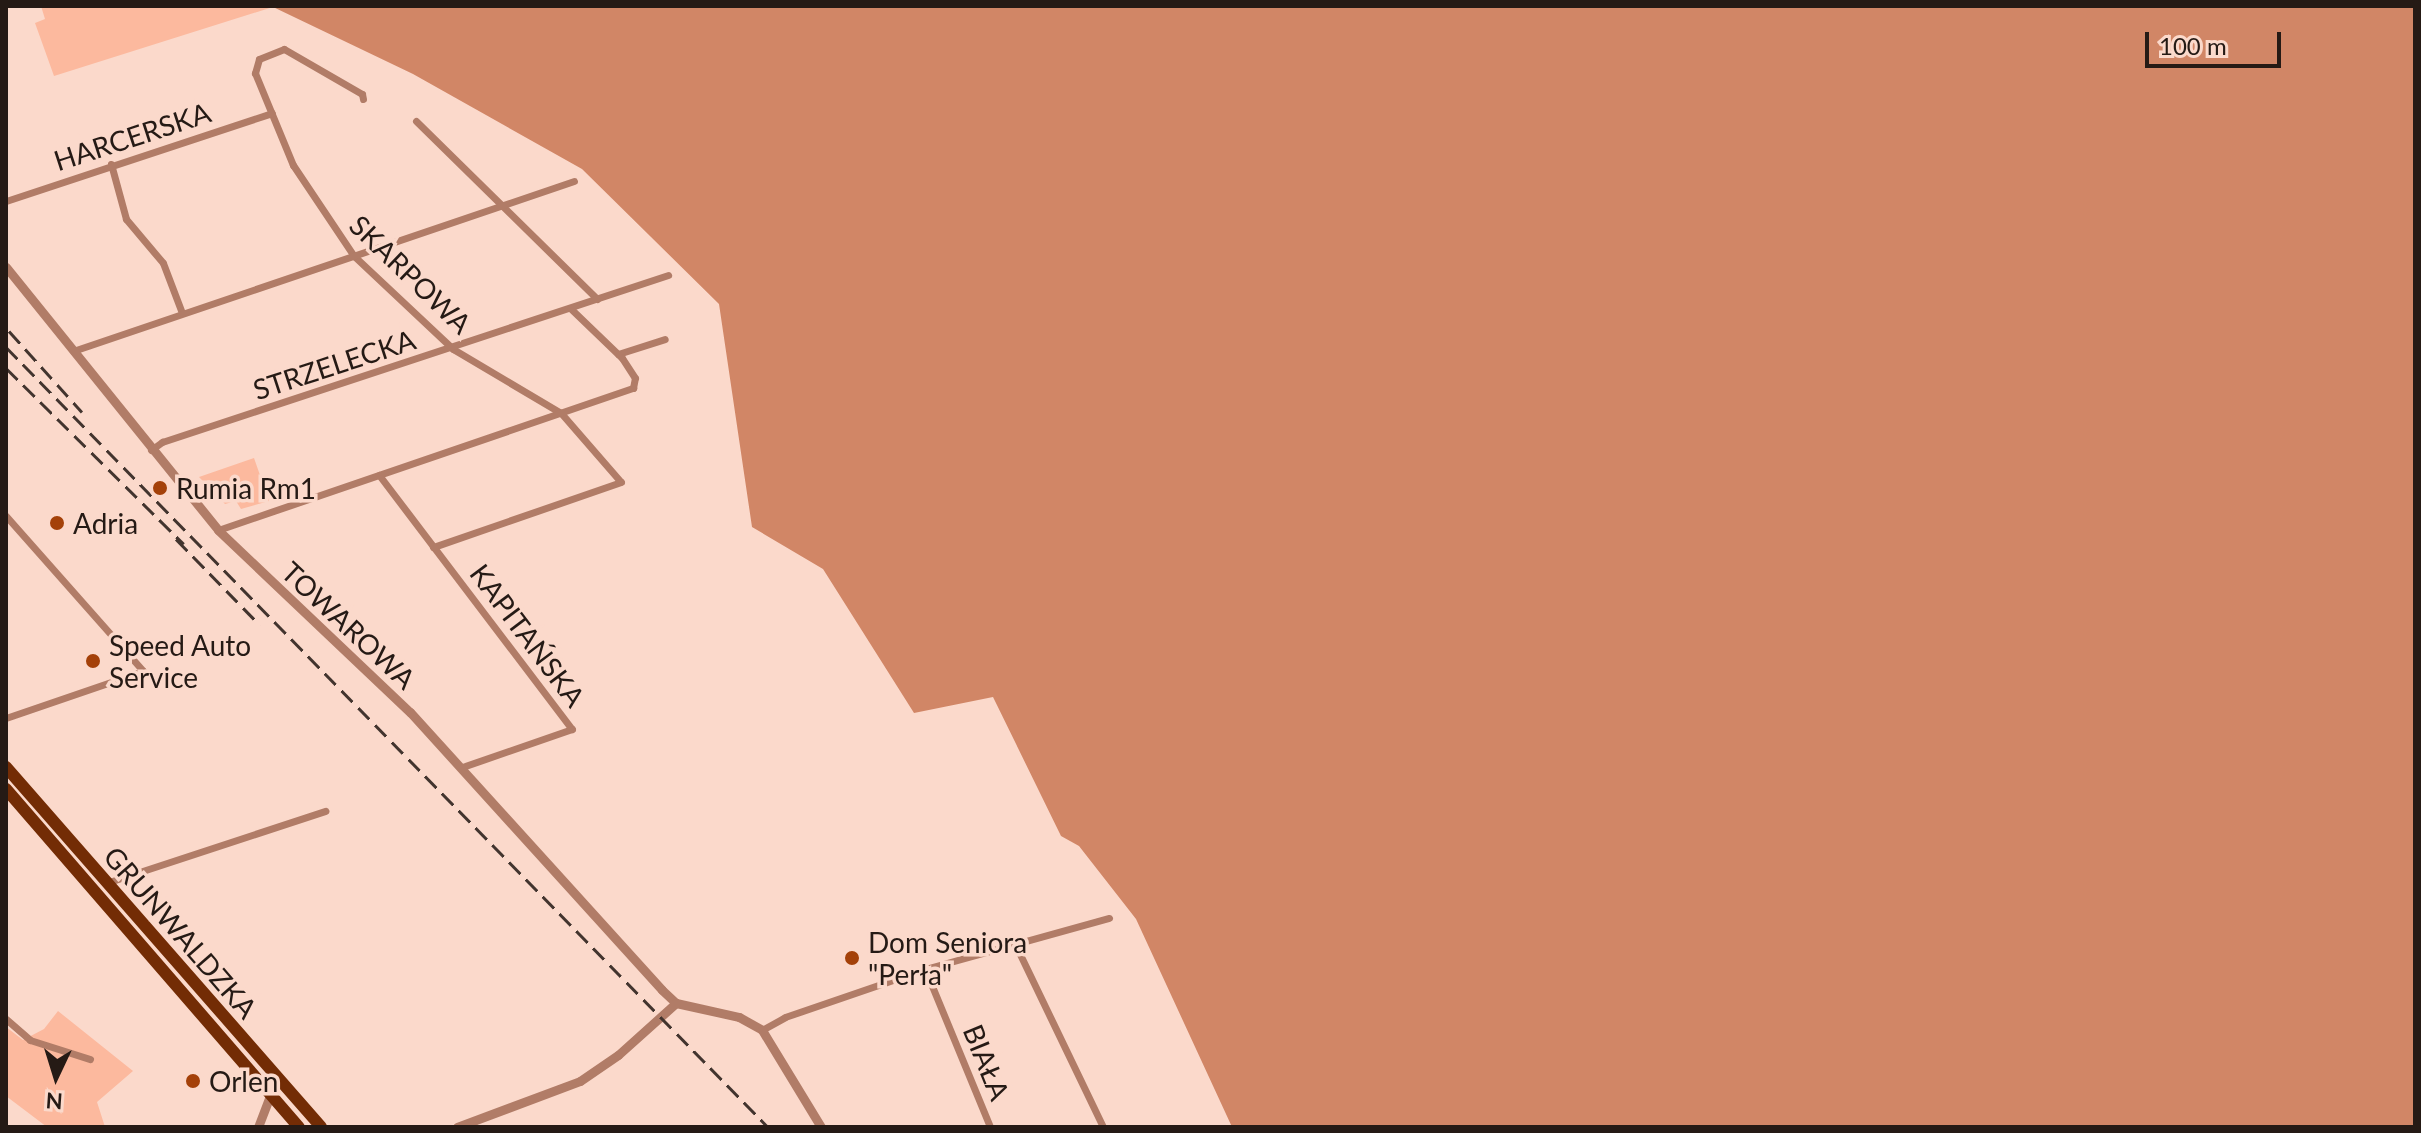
<!DOCTYPE html>
<html>
<head>
<meta charset="utf-8">
<style>
	body { margin:0 }
	#map { position:relative; width:2421px; height:1133px; overflow:hidden; background:#fbd9cb; font-family:Lato,sans-serif }
	div>[style] { position:absolute }
	[style*='--x'] { left:calc(var(--x)*1px); top:calc(var(--y)*1px); width:calc(var(--w)*1px); rotate:calc(var(--a)*1deg) }
	.green>* { inset:0; background:#fcb99e }
	.forest>* { inset:0; background:#d18666 }
	.minor>* { height:7px; margin:-3.5px; padding:0 3.5px; transform-origin:3.5px; border-radius:3.5px; background:#b17c67 }
	.tertiary>* { height:9px; margin:-4.5px; padding:0 4.5px; transform-origin:4.5px; border-radius:4.5px; background:#b17c67 }
	.primary>* { height:12px; margin:-6px; padding:0 6px; transform-origin:6px; border-radius:6px; background:#732c05 }
	.rail>* { height:3px; margin-top:-1.5px; transform-origin:0; background:repeating-linear-gradient(90deg,#42342e 0 16px,transparent 0 24px) }
	.dots>* { width:22px; height:22px; translate:-50% -50%; box-sizing:border-box; border:4px solid #fbd9cb; border-radius:50% }
	span { translate:-50% -50%; white-space:nowrap; text-align:center; line-height:1.15; -webkit-text-stroke:7px #fbd9cb; paint-order:stroke }
	.street-label { font-size:28px; color:#251a15 }
	.poi-label { font-size:28px; color:#251a15 }
	.left { translate:0 -50%; text-align:left }
	.frame { position:absolute; inset:0; border:8px solid #251a15; pointer-events:none }
	.north { position:absolute; left:16px; top:1037px; width:80px; height:80px; -webkit-text-stroke:6px #fbd9cb; paint-order:stroke; rotate:184deg; font-size:22px; font-weight:700; line-height:32px; text-align:center; color:#251a15 }
	.north::after { content:''; display:block; margin:auto; width:28px; height:36px; background:#251a15; clip-path:polygon(50% 0,100% 100%,50% 72%,0 100%) }
	.scale { position:absolute; left:2145px; top:32px; width:136px; height:36px; box-sizing:border-box; border:4px solid #251a15; border-top:0; padding-left:10px; font-size:24px; line-height:28px; white-space:nowrap; color:#251a15; -webkit-text-stroke:6px #fbd9cb; paint-order:stroke }
</style>
</head>
<body>
<div id="map">
	<div class="green">
		<i style="clip-path:polygon(41px 6px,271px 6px,273px 7px,54px 76px,35px 23px,45px 19px)"></i>
		<i style="clip-path:polygon(254px 458px,269px 501px,241px 509px,236px 501px,225px 504px,199px 477px)"></i>
		<i style="clip-path:polygon(58px 1011px,133px 1071px,97px 1102px,105px 1127px,47px 1127px,6px 1096px,6px 1027px,23px 1040px,44px 1029px)"></i>
	</div>
	<div class="forest">
		<i style="clip-path:polygon(271px 6px,2415px 6px,2415px 1127px,1232px 1127px,1136px 919px,1079px 846px,1061px 836px,993px 697px,914px 713px,823px 569px,752px 527px,719px 304px,582px 169px,413px 74px)"></i>
	</div>
	<div class="minor">
		<i style="--x:363;--y:99;--w:5;--a:-101"></i>
		<i style="--x:362;--y:94;--w:90;--a:-150"></i>
		<i style="--x:284;--y:49;--w:27;--a:158"></i>
		<i style="--x:259;--y:59;--w:15;--a:106"></i>
		<i style="--x:255;--y:73;--w:100;--a:67.6"></i>
		<i style="--x:293;--y:165;--w:110;--a:56.2"></i>
		<i style="--x:354;--y:256;--w:136;--a:43.2"></i>
		<i style="--x:453;--y:349;--w:126;--a:30.7"></i>
		<i style="--x:561;--y:413;--w:91;--a:49"></i>
		<i style="--x:621;--y:482;--w:199;--a:160.9"></i>
		<i style="--x:416;--y:121;--w:254;--a:44.5"></i>
		<i style="--x:111;--y:164;--w:57;--a:74.7"></i>
		<i style="--x:126;--y:219;--w:57;--a:49.9"></i>
		<i style="--x:163;--y:263;--w:53;--a:69.2"></i>
		<i style="--x:6;--y:201;--w:280;--a:-18.3"></i>
		<i style="--x:73;--y:351;--w:529;--a:-18.74"></i>
		<i style="--x:618;--y:354;--w:49;--a:-17.7"></i>
		<i style="--x:151;--y:450;--w:14;--a:-36"></i>
		<i style="--x:162;--y:442;--w:533;--a:-18.26"></i>
		<i style="--x:379;--y:475;--w:319;--a:52.8"></i>
		<i style="--x:572;--y:729;--w:116;--a:160.9"></i>
		<i style="--x:6;--y:516;--w:207;--a:48.5"></i>
		<i style="--x:143;--y:671;--w:145;--a:161.1"></i>
		<i style="--x:218;--y:530;--w:439;--a:-18.9"></i>
		<i style="--x:633;--y:388;--w:10;--a:-79"></i>
		<i style="--x:635;--y:378;--w:24;--a:-123"></i>
		<i style="--x:622;--y:358;--w:71;--a:-136.1"></i>
		<i style="--x:106;--y:883;--w:231;--a:-18.2"></i>
		<i style="--x:1015;--y:944;--w:203;--a:64.3"></i>
		<i style="--x:925;--y:969;--w:171;--a:67.6"></i>
		<i style="--x:6;--y:1019;--w:32;--a:41"></i>
		<i style="--x:30;--y:1040;--w:63;--a:17.6"></i>
		<i style="--x:762;--y:1030;--w:26;--a:-29"></i>
		<i style="--x:785;--y:1017;--w:148;--a:-18.9"></i>
		<i style="--x:925;--y:969;--w:191;--a:-15.5"></i>
	</div>
	<div class="tertiary">
		<i style="--x:6;--y:267;--w:338;--a:51.1"></i>
		<i style="--x:218;--y:530;--w:265;--a:43.5"></i>
		<i style="--x:410;--y:712;--w:375;--a:47.8"></i>
		<i style="--x:662;--y:990;--w:19;--a:43"></i>
		<i style="--x:676;--y:1003;--w:65;--a:12.5"></i>
		<i style="--x:739;--y:1017;--w:26;--a:29"></i>
		<i style="--x:762;--y:1030;--w:114;--a:58.7"></i>
		<i style="--x:258;--y:1127;--w:33;--a:-69"></i>
		<i style="--x:457;--y:1127;--w:131;--a:-20.5"></i>
		<i style="--x:580;--y:1081;--w:46;--a:-34.4"></i>
		<i style="--x:618;--y:1055;--w:78;--a:-41.9"></i>
	</div>
	<div class="primary">
		<i style="--x:6;--y:767;--w:478;--a:48.8"></i>
		<i style="--x:6;--y:789;--w:447;--a:49.1"></i>
	</div>
	<div class="rail">
		<i style="--x:9;--y:331;--w:109;--a:48"></i>
		<i style="--x:6;--y:347;--w:1090;--a:45.67"></i>
		<i style="--x:6;--y:368;--w:250;--a:44.7"></i>
		<i style="--x:176;--y:539;--w:120;--a:45.7"></i>
	</div>
	<div class="dots">
		<i style="left:160px;top:488px;background:#a44109"></i>
		<i style="left:57px;top:523px;background:#a44109"></i>
		<i style="left:93px;top:661px;background:#a44109"></i>
		<i style="left:852px;top:958px;background:#a44109"></i>
		<i style="left:193px;top:1081px;background:#a44109"></i>
	</div>
	<div class="street-label">
		<span style="left:132px;top:136px;rotate:-18deg">HARCERSKA</span>
		<span style="left:411px;top:274px;rotate:44deg">SKARPOWA</span>
		<span style="left:334px;top:364px;rotate:-18deg">STRZELECKA</span>
		<span style="left:349px;top:625px;rotate:43deg">TOWAROWA</span>
		<span style="left:528px;top:635px;rotate:53deg">KAPITAŃSKA</span>
		<span style="left:181px;top:932px;rotate:49deg">GRUNWALDZKA</span>
		<span style="left:987px;top:1062px;rotate:68deg">BIAŁA</span>
	</div>
	<div class="poi-label">
		<span class="left" style="left:176px;top:488px">Rumia Rm1</span>
		<span class="left" style="left:73px;top:523px">Adria</span>
		<span class="left" style="left:109px;top:661px">Speed Auto<br>Service</span>
		<span class="left" style="left:868px;top:958px">Dom Seniora<br>"Perła"</span>
		<span class="left" style="left:209px;top:1081px">Orlen</span>
	</div>
	<div class="frame"></div>
	<div class="north">N</div>
	<div class="scale">100 m</div>
</div>
</body>
</html>
